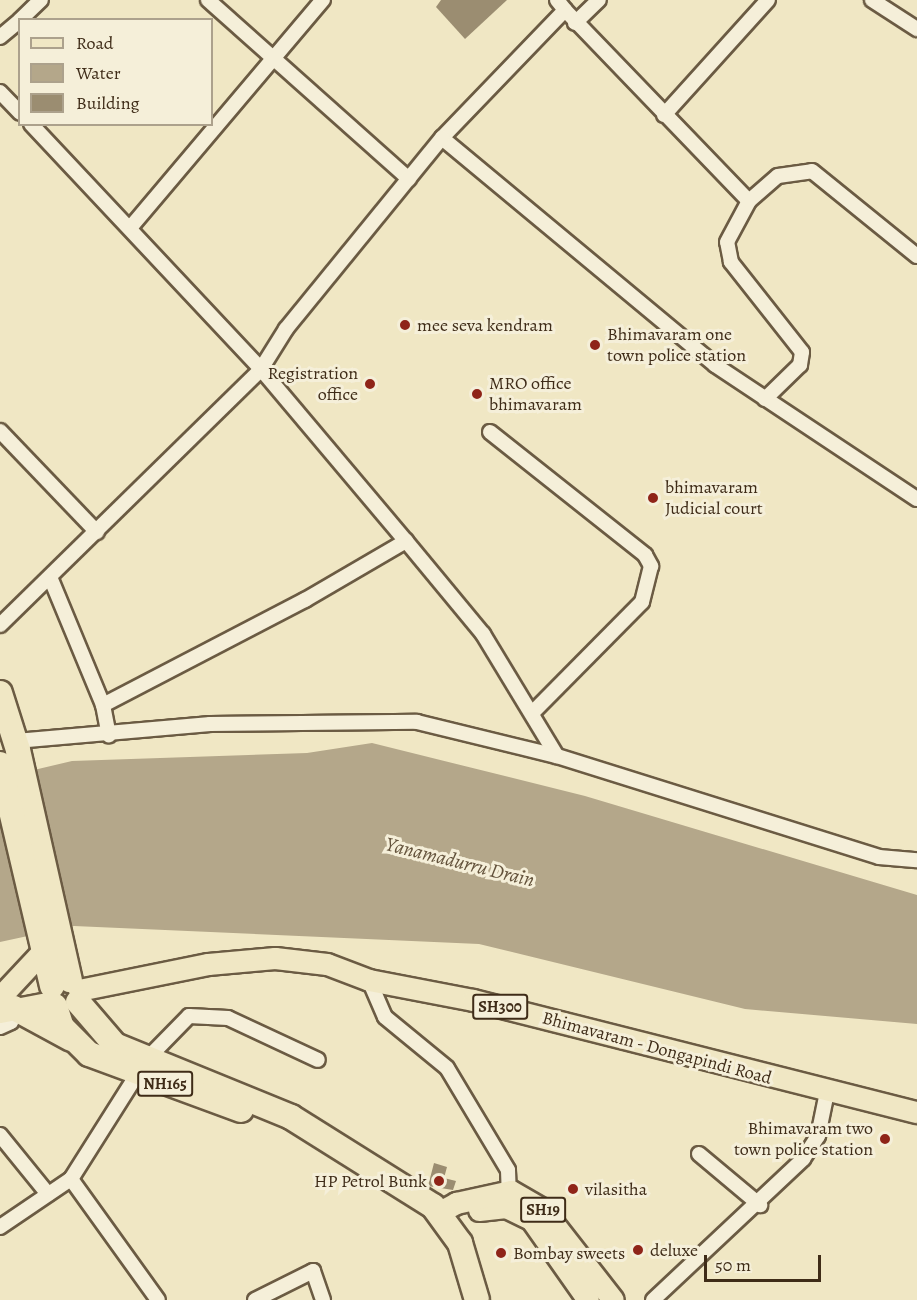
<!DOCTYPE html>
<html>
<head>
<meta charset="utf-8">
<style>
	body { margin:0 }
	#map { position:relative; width:917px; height:1300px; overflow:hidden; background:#f0e7c4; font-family:Alegreya,serif }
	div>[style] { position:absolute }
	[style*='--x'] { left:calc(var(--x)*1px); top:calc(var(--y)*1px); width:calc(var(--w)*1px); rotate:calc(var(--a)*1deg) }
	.water>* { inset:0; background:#b4a78a }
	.building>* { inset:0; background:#9b8d71 }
	.roads { filter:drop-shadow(2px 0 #6b5b43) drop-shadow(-2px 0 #6b5b43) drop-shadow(0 2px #6b5b43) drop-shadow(0 -2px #6b5b43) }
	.street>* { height:14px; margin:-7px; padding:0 7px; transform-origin:7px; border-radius:7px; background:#f5efd9 }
	.primary>* { height:21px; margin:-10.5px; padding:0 10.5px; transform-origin:10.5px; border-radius:10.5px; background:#f0e7c4 }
	.highway>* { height:24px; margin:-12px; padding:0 12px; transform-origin:12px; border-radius:12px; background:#f0e7c4 }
	.dots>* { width:16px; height:16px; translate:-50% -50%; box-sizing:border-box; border:3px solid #f5efd9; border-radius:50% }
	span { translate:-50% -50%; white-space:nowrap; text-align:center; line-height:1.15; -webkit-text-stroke:6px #f5efd9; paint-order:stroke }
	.shield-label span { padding:2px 4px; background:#f5efd9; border:2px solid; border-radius:4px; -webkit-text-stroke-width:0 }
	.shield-label { font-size:16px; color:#3f2c18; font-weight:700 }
	.poi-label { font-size:18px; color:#3f2c18 }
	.left { translate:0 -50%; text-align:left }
	.right { translate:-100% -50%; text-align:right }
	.street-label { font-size:18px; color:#3f2c18 }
	.water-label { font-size:20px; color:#62513a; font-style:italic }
	.legend { position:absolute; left:18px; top:18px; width:195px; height:108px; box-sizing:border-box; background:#f5efd9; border:2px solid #aca18c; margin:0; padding:8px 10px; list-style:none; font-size:18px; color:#3f2c18 }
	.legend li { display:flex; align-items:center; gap:12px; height:30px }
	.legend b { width:30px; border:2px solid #aca18c }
	.scale { position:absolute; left:704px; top:1255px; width:117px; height:27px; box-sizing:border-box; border:3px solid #3f2c18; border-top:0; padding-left:8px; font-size:18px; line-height:21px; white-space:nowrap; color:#3f2c18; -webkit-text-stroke:4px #f5efd9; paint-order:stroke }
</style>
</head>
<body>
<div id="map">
	<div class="water">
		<i style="clip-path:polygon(372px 743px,585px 796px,917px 895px,917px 1024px,745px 1009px,479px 944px,74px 926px,0 942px,0 778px,72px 761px,307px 753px)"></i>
	</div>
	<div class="building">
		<i style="clip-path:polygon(441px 0,507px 0,465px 39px,436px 7px)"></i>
		<i style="clip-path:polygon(434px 1163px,447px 1167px,444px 1178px,456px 1181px,453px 1190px,428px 1186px)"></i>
	</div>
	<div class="roads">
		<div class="street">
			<i style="--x:208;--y:0;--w:269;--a:41.7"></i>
			<i style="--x:557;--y:0;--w:13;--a:51"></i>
			<i style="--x:565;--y:10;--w:178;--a:133.9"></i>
			<i style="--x:442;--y:138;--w:355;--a:39.7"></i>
			<i style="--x:715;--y:365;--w:242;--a:33.6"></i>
			<i style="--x:872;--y:0;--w:54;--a:32.8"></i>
			<i style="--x:565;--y:10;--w:265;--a:46.1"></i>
			<i style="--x:20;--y:20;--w:29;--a:-44"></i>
			<i style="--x:575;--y:23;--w:33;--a:-44"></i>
			<i style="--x:0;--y:37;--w:26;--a:-40"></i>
			<i style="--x:0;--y:92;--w:29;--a:46"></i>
			<i style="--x:664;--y:115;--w:155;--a:-47.9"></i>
			<i style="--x:31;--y:124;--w:336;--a:46.8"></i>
			<i style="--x:261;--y:369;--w:225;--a:49.9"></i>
			<i style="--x:406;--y:541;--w:121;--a:50.4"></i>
			<i style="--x:483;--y:634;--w:143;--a:58.8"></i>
			<i style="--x:130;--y:228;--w:299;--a:-49.8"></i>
			<i style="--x:765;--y:399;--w:49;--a:-44.2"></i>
			<i style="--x:800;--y:365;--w:13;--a:-81"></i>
			<i style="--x:802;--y:352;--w:115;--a:-128.3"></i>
			<i style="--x:731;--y:262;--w:20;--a:-101"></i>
			<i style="--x:727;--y:242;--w:47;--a:-61.8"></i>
			<i style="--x:749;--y:201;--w:38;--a:-41"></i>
			<i style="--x:778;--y:176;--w:34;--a:-8"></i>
			<i style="--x:812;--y:171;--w:135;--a:39"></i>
			<i style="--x:0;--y:431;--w:140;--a:46.2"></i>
			<i style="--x:490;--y:432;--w:198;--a:38.4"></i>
			<i style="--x:645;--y:555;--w:13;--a:61"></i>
			<i style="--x:651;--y:566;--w:37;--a:104"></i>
			<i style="--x:642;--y:602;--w:153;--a:134.7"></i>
			<i style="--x:50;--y:577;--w:139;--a:67.5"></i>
			<i style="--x:103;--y:705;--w:31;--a:79"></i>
			<i style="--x:0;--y:625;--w:366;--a:-44.4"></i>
			<i style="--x:261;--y:369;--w:47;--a:-58"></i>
			<i style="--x:286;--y:329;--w:247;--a:-50.8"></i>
			<i style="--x:103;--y:705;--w:228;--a:-27.5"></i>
			<i style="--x:305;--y:600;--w:117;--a:-30.3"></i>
			<i style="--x:16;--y:741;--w:195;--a:-5"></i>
			<i style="--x:210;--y:724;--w:207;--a:-0.6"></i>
			<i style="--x:417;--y:722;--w:144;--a:13.7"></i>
			<i style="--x:557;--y:756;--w:337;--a:17.4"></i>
			<i style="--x:879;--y:857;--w:38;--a:5"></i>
			<i style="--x:369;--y:980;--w:40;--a:66.6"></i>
			<i style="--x:385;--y:1017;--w:80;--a:39.4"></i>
			<i style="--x:447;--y:1068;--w:119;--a:59.1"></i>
			<i style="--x:508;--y:1170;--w:27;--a:88"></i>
			<i style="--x:0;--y:1027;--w:12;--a:-24"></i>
			<i style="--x:11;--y:1022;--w:14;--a:-78"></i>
			<i style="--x:0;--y:1135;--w:76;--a:50.9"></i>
			<i style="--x:699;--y:1154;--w:80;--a:39.9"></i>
			<i style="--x:71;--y:1179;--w:149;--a:54.3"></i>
			<i style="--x:0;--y:1227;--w:86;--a:-34.1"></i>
			<i style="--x:71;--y:1179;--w:142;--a:-57.7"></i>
			<i style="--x:147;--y:1059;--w:60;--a:-45.7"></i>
			<i style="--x:189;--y:1016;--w:39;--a:3"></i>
			<i style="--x:228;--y:1018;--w:99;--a:25"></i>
			<i style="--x:255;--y:1300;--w:65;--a:-26.6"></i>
			<i style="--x:313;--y:1271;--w:31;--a:71"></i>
			<i style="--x:653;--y:1300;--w:206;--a:-43.2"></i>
			<i style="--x:803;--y:1159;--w:27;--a:-57"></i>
			<i style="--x:818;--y:1136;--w:45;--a:-78.4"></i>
		</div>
		<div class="primary">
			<i style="--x:79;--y:990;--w:132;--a:-11.4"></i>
			<i style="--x:208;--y:964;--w:67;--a:-5.1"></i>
			<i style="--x:275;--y:958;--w:52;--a:6.6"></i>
			<i style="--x:327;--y:964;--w:45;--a:20.9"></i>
			<i style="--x:369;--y:980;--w:106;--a:10.9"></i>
			<i style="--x:473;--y:1000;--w:458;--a:14.2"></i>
			<i style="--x:0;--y:997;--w:60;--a:-47"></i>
			<i style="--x:0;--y:1012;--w:53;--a:-10.9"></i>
			<i style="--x:479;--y:1210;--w:27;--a:-6"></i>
			<i style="--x:506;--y:1207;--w:28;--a:26"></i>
			<i style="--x:531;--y:1219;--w:99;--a:54.9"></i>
			<i style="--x:438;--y:1213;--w:21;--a:-29"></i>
			<i style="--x:456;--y:1203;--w:56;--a:-12.3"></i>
			<i style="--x:511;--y:1191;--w:36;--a:30"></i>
			<i style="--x:542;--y:1209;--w:115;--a:52"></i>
		</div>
		<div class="highway">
			<i style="--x:0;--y:693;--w:60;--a:72.5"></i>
			<i style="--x:18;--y:750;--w:236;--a:77.3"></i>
			<i style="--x:0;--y:764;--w:228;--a:76.8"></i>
			<i style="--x:78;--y:1002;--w:57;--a:49.3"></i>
			<i style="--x:115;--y:1045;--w:190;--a:22.2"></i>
			<i style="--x:291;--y:1117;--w:168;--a:32.1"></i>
			<i style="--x:433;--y:1206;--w:46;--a:53.9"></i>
			<i style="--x:460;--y:1243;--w:59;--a:73.4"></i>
			<i style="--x:55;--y:1006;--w:22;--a:72"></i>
			<i style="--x:62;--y:1027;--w:38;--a:45"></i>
			<i style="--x:89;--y:1054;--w:162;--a:20.2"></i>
			<i style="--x:14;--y:1008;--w:65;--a:28.5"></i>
		</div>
	</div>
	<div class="dots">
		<i style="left:405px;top:325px;background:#8f2418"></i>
		<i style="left:595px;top:345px;background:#8f2418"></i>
		<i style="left:370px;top:384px;background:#8f2418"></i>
		<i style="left:477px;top:394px;background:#8f2418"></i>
		<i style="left:653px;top:498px;background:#8f2418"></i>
		<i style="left:885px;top:1139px;background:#8f2418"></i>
		<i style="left:439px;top:1181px;background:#8f2418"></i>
		<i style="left:573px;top:1189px;background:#8f2418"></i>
		<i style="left:638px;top:1250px;background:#8f2418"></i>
		<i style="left:501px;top:1253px;background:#8f2418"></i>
	</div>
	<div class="shield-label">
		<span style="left:500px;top:1007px">SH300</span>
		<span style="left:165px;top:1084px">NH165</span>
		<span style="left:543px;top:1210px">SH19</span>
	</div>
	<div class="poi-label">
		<span class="left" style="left:417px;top:325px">mee seva kendram</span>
		<span class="left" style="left:607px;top:345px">Bhimavaram one<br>town police station</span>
		<span class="right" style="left:358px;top:384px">Registration<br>office</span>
		<span class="left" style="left:489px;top:394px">MRO office<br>bhimavaram</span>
		<span class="left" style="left:665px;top:498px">bhimavaram<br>Judicial court</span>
		<span class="right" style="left:873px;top:1139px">Bhimavaram two<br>town police station</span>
		<span class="right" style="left:427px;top:1181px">HP Petrol Bunk</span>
		<span class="left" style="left:585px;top:1189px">vilasitha</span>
		<span class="left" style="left:650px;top:1250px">deluxe</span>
		<span class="left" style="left:513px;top:1253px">Bombay sweets</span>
	</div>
	<div class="street-label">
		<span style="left:657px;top:1048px;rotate:15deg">Bhimavaram - Dongapindi Road</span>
	</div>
	<div class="water-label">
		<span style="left:460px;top:862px;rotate:14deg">Yanamadurru Drain</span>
	</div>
	<ul class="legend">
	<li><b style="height:8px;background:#f0e7c4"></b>Road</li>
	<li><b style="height:16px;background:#b4a78a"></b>Water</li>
	<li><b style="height:16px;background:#9b8d71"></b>Building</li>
	</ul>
	<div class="scale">50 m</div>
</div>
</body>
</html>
